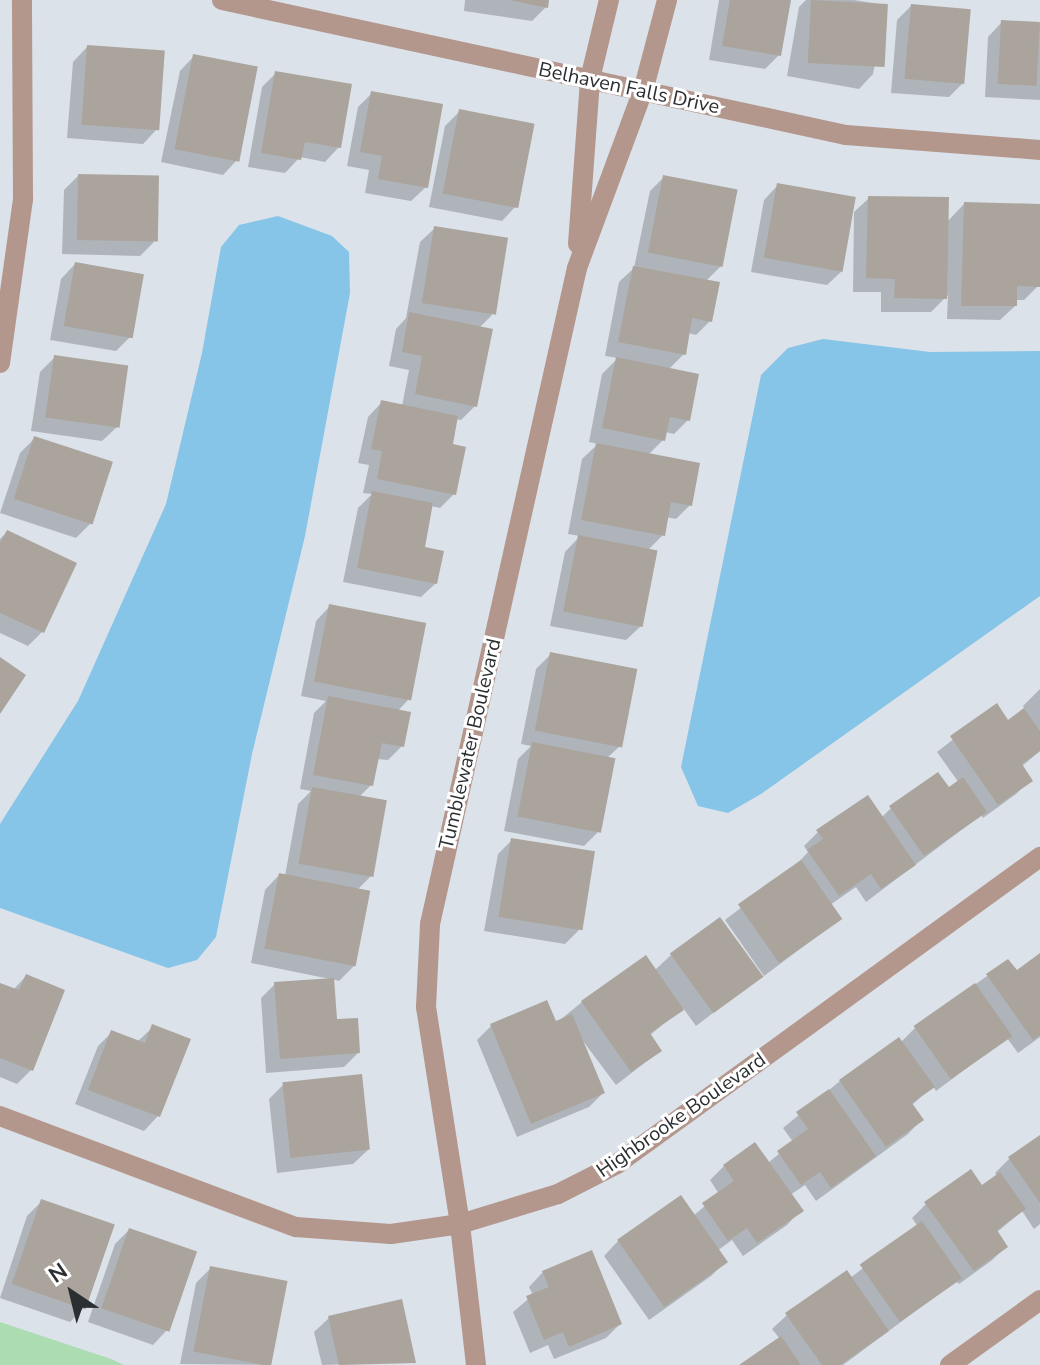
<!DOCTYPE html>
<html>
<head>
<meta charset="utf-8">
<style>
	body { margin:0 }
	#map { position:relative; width:1040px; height:1365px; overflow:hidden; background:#dbe2e9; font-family:"Nunito Sans",sans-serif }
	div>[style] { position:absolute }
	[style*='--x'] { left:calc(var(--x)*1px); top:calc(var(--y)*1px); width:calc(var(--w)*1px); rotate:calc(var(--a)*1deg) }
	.green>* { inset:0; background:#acdcb1 }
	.water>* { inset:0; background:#86c4e8 }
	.shadow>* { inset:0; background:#0003 }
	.building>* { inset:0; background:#aaa49d; transform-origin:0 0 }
	.street>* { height:20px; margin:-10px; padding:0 10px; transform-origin:10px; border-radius:10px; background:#b3968c }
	span { translate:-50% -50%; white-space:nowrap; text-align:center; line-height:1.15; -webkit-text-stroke:6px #fff; paint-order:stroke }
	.street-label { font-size:20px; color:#2c2f32 }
	.north { position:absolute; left:32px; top:1253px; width:80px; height:80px; -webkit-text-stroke:6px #fff; paint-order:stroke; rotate:325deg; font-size:22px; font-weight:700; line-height:32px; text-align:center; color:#2c2f32 }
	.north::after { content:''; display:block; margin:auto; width:28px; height:36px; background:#2c2f32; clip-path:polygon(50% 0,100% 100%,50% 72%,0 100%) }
</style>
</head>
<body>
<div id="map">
	<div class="green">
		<i style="clip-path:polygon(0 1322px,111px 1359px,124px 1365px,0 1365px)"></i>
	</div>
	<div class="water">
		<i style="clip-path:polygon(278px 216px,332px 236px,349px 252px,350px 293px,305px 536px,252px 754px,216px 937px,197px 960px,168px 968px,0 908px,0 824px,78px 701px,166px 504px,202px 353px,221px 247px,239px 225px)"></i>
		<i style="clip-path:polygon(823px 339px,930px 352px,1040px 351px,1040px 596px,761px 794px,728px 813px,698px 806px,681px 767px,761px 375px,788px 348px)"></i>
	</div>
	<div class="shadow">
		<i style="clip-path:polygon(465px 0,547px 0,546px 7px,532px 21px,464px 11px)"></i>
		<i style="clip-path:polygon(719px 0,789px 0,779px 55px,765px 69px,709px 60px)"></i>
		<i style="clip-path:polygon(806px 0,854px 0,886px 5px,873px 74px,859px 89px,787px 76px,799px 7px)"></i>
		<i style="clip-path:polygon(911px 6px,963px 83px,949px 97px,891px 93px,897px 20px)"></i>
		<i style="clip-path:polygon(1002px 22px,1040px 24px,1040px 100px,985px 97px,988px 37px)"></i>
		<i style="clip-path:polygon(87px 47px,157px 129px,143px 144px,67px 138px,73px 62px)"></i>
		<i style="clip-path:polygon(194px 56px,237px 160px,223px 175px,161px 162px,180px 71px)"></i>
		<i style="clip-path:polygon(276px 73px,339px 147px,325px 162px,300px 157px,285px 173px,248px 167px,262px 87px)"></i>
		<i style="clip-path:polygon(372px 93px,426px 187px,411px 201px,365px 193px,369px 170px,347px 166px,358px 107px)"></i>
		<i style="clip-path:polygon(459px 112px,516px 206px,502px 221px,429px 207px,445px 126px)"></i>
		<i style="clip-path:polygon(78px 176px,154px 242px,140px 256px,62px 254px,64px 190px)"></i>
		<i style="clip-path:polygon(664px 177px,721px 266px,705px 282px,710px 321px,696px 335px,688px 333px,684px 354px,668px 370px,688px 420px,674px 434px,665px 432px,663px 440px,648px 455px,690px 505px,676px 519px,666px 517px,663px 535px,647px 551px,641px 626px,626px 640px,550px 626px,565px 552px,580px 536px,568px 534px,582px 459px,598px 444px,589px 442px,602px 374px,618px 358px,605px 356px,619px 282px,634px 268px,650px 191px)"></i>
		<i style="clip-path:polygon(778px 185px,842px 271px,827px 285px,751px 272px,764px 200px)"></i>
		<i style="clip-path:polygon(869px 198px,947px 222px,964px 204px,1040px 271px,1038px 286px,1024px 300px,1015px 300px,1015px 306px,1000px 320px,947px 319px,948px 295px,931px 312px,881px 312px,881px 292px,853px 292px,854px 212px)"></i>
		<i style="clip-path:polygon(435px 228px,492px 315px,479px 328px,475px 406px,461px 420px,456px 419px,450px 445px,454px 494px,440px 508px,431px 506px,422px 548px,436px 583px,421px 597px,343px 582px,358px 508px,372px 494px,363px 493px,369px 465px,358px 463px,368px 417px,382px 402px,402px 406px,409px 370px,389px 366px,396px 329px,406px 318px,420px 242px)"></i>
		<i style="clip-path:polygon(75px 264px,130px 337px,116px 351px,50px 340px,61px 279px)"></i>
		<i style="clip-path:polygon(55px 357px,117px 427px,102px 441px,31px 431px,40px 372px)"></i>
		<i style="clip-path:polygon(35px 438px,90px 524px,76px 538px,0 513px,20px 453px)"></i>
		<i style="clip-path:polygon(7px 532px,42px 632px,28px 646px,0 633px,0 539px)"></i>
		<i style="clip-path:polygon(330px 606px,408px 700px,397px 712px,402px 746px,388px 760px,377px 759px,371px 785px,358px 798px,371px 876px,357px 890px,354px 966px,339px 981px,332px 979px,335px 1021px,358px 1053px,344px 1067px,266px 1073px,261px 998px,275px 984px,330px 979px,251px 963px,265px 890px,279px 875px,285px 876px,298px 804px,311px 791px,300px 789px,314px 713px,326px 701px,301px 696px,316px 621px)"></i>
		<i style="clip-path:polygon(551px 654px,620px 746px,607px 758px,598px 832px,584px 846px,504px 831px,518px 759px,531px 746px,521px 744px,536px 669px)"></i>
		<i style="clip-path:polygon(1040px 689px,1040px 751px,1021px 767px,1030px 780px,1016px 794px,983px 818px,981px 815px,866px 902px,856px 887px,830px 905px,840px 919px,764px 976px,725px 920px,795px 866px,808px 852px,804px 846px,818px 832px,881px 818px,891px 808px,948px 790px,959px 783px,937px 752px,996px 706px,1007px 722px,1025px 710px,1023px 706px)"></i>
		<i style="clip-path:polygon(512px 840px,579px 930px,565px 944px,484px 931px,498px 854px)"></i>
		<i style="clip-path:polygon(671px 955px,760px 977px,696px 1026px,683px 1008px,649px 1036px,660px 1051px,616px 1085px,580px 1037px,603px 1093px,589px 1107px,517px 1137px,477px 1040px,491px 1026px,555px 1024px,582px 1002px,654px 971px)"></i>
		<i style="clip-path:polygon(1040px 956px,1040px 1037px,1018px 1053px,1007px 1038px,936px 1091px,933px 1086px,912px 1105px,922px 1119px,908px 1134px,816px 1201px,805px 1185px,790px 1195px,801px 1210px,787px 1225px,743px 1256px,732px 1240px,717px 1251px,725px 1262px,711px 1276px,649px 1320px,604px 1256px,618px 1241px,693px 1216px,719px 1194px,710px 1180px,724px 1166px,768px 1163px,793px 1142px,783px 1128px,840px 1081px,901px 1042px,916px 1027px,987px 976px,1017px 973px)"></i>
		<i style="clip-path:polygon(26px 976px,31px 1070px,17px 1084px,0 1077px,0 985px,13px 990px)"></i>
		<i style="clip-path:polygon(153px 1027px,158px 1116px,144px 1131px,75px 1104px,98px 1046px,112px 1032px,137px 1042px)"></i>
		<i style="clip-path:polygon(283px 1085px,368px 1150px,353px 1164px,277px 1173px,269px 1099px)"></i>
		<i style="clip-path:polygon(1040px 1137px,1040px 1224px,1034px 1229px,1022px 1211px,996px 1233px,1006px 1247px,991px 1261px,959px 1284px,956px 1281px,843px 1365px,742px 1365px,780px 1339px,772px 1329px,787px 1315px,850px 1278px,918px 1227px,912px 1218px,926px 1204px,982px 1188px,998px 1177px,995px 1173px,1009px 1159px)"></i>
		<i style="clip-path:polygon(41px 1202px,84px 1308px,70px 1322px,0 1298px,27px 1216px)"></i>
		<i style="clip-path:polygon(129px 1230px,167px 1330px,153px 1345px,88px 1322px,115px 1244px)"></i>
		<i style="clip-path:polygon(211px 1268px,286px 1283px,269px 1365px,180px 1364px,196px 1283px)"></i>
		<i style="clip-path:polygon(543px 1272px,620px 1324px,606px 1338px,554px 1359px,548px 1345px,530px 1353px,513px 1312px,533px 1295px,529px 1287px)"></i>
		<i style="clip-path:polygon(329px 1318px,414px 1362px,322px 1365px,314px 1332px)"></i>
	</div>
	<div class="building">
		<i style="clip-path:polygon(509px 0,549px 0,548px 8px)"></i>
		<i style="clip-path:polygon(730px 0,791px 0,781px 56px,722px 46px)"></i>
		<i style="left:811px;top:0;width:77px;height:63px;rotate:3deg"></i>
		<i style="left:911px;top:4px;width:60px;height:75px;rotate:5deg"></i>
		<i style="left:1001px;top:20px;width:39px;height:64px;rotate:3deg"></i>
		<i style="left:87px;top:45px;width:78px;height:80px;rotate:4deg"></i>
		<i style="left:193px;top:54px;width:66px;height:97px;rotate:11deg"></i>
		<i style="clip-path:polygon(275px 71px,352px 84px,341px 148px,305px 142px,301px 160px,261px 153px)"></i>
		<i style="clip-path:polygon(371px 91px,443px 104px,428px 188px,378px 179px,382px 156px,360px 152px)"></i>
		<i style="left:459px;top:109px;width:77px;height:86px;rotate:11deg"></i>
		<i style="left:78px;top:174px;width:81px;height:66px;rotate:1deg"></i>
		<i style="left:663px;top:175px;width:76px;height:79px;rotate:11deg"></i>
		<i style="left:777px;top:183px;width:80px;height:76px;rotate:10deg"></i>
		<i style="clip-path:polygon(868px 196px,949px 197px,947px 299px,894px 298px,895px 279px,866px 278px)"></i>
		<i style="clip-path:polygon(964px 202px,1040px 204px,1040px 287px,1017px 286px,1017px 306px,961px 306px)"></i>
		<i style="left:434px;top:226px;width:75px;height:78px;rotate:9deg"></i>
		<i style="left:75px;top:262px;width:70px;height:65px;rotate:10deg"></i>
		<i style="clip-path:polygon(633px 266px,720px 282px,712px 322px,692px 318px,686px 355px,618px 342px)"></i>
		<i style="clip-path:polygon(409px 312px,493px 329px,477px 407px,415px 394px,422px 356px,402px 352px)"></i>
		<i style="left:54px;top:355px;width:75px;height:63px;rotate:8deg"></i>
		<i style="clip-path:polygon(616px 357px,699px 374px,690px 421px,670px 417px,665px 441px,602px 428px)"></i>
		<i style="clip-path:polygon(381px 400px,458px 416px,453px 444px,466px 447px,456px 495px,377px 479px,382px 451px,371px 449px)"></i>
		<i style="left:34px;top:436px;width:83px;height:66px;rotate:18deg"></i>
		<i style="clip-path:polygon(596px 443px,700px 463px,692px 506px,671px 502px,665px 536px,581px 520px)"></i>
		<i style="clip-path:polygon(372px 491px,433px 503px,425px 547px,444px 551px,437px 584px,357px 568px)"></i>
		<i style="clip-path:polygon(7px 530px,77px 563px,44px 633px,0 613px,0 543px)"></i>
		<i style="left:578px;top:535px;width:81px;height:78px;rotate:11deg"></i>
		<i style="left:329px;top:604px;width:99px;height:79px;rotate:11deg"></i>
		<i style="left:550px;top:652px;width:89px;height:80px;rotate:11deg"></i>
		<i style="clip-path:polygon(0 657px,26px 675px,0 714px)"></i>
		<i style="clip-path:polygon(328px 696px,411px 712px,404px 747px,382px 743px,373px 786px,313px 775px)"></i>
		<i style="clip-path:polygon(997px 703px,1008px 720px,1024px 708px,1040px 731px,1040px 751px,1022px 764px,1033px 781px,998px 805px,950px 736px)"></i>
		<i style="left:532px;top:742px;width:85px;height:76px;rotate:11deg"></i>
		<i style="clip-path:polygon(938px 772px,949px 787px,963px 777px,987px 812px,924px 856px,889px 806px)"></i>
		<i style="left:312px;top:787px;width:76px;height:78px;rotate:10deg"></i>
		<i style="clip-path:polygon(868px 795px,916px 865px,881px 889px,871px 874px,839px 896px,807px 850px,823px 839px,816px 830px)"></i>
		<i style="left:511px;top:838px;width:85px;height:80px;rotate:9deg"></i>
		<i style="left:801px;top:860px;width:72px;height:77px;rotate:55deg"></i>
		<i style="left:279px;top:873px;width:93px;height:77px;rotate:11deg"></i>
		<i style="left:720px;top:917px;width:74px;height:62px;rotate:54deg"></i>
		<i style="clip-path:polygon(1040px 953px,1040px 1035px,1033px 1040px,986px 974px,1008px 959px,1017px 970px)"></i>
		<i style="clip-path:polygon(646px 955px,684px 1010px,650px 1033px,662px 1051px,631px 1072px,581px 1001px)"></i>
		<i style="clip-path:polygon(26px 974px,65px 990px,33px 1071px,0 1058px,0 983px,19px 990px)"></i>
		<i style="clip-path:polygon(334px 978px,337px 1019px,358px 1018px,360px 1053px,280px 1059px,274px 982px)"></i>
		<i style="left:975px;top:983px;width:65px;height:75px;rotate:55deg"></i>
		<i style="clip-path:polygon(547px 1000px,556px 1021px,572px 1014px,605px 1093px,531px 1124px,490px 1024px)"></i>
		<i style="clip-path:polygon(152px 1024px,191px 1039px,160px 1117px,88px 1090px,111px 1030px,145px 1043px)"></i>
		<i style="clip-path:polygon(899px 1037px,935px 1087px,912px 1103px,924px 1120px,886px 1147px,839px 1080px)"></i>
		<i style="left:362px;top:1074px;width:76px;height:80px;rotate:84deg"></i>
		<i style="clip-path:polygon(829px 1089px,876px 1156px,831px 1188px,820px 1172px,801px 1185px,777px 1151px,808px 1129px,796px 1112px)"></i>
		<i style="clip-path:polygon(1040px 1135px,1040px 1203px,1008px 1157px)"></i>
		<i style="clip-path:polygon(755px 1142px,804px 1211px,757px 1243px,747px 1228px,728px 1241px,702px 1203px,734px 1181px,723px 1165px)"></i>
		<i style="clip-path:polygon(971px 1169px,982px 1185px,1000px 1172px,1026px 1209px,997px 1230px,1008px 1247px,974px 1271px,924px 1202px)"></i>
		<i style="left:681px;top:1195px;width:82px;height:78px;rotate:55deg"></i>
		<i style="left:41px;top:1199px;width:78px;height:90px;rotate:19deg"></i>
		<i style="left:922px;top:1221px;width:70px;height:76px;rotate:55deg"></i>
		<i style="left:129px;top:1228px;width:72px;height:85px;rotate:19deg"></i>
		<i style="clip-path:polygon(592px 1250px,622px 1324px,569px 1347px,563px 1332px,544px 1340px,526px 1296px,549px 1287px,542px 1271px)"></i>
		<i style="left:210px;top:1266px;width:79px;height:87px;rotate:11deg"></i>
		<i style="clip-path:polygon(847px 1270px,889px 1331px,840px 1365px,822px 1365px,785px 1313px)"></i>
		<i style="clip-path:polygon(402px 1299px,416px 1363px,339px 1365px,328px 1316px)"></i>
		<i style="clip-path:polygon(781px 1336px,801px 1365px,739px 1365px)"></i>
	</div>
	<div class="street">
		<i style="--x:222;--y:0;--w:638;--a:12.21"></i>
		<i style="--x:846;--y:135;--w:195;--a:4.4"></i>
		<i style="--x:578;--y:244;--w:165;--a:-85.8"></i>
		<i style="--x:590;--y:79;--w:81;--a:-76.5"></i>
		<i style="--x:0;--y:363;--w:166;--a:-82"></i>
		<i style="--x:23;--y:199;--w:199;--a:-90.3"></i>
		<i style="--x:0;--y:1116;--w:316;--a:20.6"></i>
		<i style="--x:296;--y:1227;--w:95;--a:4.2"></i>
		<i style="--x:391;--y:1234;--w:70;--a:-8.2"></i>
		<i style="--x:460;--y:1224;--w:102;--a:-17"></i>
		<i style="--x:558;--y:1194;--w:66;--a:-27"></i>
		<i style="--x:617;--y:1164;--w:523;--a:-35.97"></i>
		<i style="--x:476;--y:1365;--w:142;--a:-96.5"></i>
		<i style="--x:460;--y:1224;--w:220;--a:-98.9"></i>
		<i style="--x:426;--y:1007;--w:83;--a:-87.2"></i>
		<i style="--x:430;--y:924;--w:672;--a:-77.37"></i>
		<i style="--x:577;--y:268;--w:189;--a:-69.6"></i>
		<i style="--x:643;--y:91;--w:94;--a:-75.2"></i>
		<i style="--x:950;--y:1365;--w:111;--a:-35.8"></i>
	</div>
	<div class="street-label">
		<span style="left:629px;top:88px;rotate:12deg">Belhaven Falls Drive</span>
		<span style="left:470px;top:744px;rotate:-77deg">Tumblewater Boulevard</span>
		<span style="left:681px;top:1115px;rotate:-35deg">Highbrooke Boulevard</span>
	</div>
	<div class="north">N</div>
</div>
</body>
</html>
